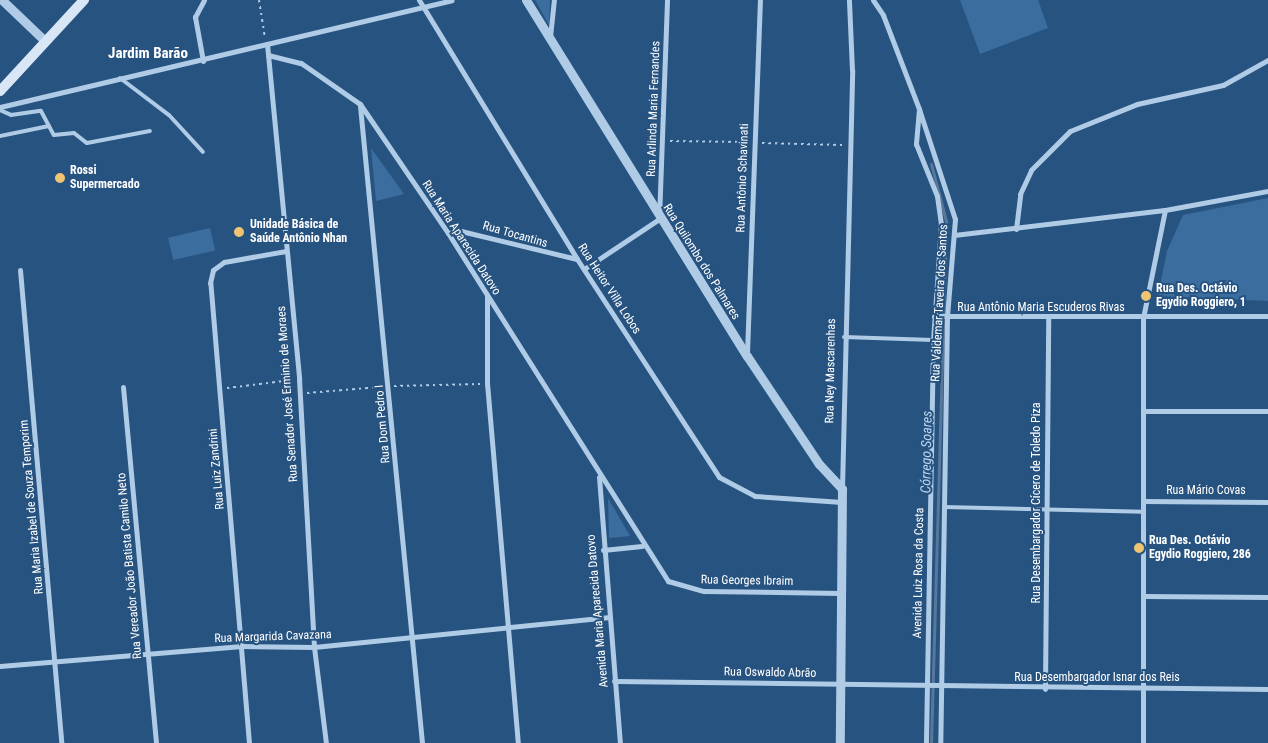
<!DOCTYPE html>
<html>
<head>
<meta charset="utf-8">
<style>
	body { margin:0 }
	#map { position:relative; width:1268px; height:743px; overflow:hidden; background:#275381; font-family:"Roboto Condensed",sans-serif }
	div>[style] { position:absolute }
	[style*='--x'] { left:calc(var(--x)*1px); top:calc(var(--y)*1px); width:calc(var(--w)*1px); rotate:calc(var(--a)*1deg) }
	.green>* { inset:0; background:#3b6d9f; transform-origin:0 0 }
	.stream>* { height:3px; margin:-1.5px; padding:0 1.5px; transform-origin:1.5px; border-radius:1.5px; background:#597899 }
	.path>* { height:2px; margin-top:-1px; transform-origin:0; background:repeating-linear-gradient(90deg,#afcbe6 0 2.5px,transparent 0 6.5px) }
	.service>* { height:4px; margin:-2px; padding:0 2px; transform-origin:2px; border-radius:2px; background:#afcbe6 }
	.minor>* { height:5px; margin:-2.5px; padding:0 2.5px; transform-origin:2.5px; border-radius:2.5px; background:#afcbe6 }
	.tertiary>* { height:9px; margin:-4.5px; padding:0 4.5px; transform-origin:4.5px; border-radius:4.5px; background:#afcbe6 }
	.secondary>* { height:10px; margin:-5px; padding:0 5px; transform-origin:5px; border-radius:5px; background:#d8e6f6 }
	.dots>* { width:14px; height:14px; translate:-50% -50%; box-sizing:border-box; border:2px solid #275381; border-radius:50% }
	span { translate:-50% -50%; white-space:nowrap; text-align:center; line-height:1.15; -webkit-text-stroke:4px #275381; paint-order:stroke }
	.street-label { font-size:12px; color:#fff }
	.poi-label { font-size:12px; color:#fff; font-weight:700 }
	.left { translate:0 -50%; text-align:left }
	.water-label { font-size:14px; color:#bad4ee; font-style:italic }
	.quarter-label { font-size:15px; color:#fff; font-weight:700 }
</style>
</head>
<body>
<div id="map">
	<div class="green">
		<i style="clip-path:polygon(535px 0,550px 0,549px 25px)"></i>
		<i style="clip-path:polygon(960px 0,1038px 0,1048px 28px,980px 54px)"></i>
		<i style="clip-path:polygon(371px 148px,404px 194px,376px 201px)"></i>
		<i style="clip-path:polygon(1268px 198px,1268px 301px,1158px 296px,1167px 251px,1183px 215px)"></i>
		<i style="left:210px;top:228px;width:23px;height:43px;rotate:77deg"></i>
		<i style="clip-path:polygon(608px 498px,630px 536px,609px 538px)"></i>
	</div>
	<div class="stream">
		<i style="--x:931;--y:743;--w:522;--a:-88.35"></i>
		<i style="--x:946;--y:221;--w:59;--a:-104.7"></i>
	</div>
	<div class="path">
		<i style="--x:259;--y:0;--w:36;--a:81"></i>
		<i style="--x:670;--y:141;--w:77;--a:0.7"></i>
		<i style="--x:762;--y:143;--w:80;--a:1.4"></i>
		<i style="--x:394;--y:386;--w:86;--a:-1.3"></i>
		<i style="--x:227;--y:388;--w:65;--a:-7"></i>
		<i style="--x:307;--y:393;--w:73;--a:-4.7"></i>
	</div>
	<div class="service">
		<i style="--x:120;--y:78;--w:61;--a:37.1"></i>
		<i style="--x:169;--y:115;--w:50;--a:47.4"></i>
		<i style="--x:0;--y:110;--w:12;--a:24"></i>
		<i style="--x:11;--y:115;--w:30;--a:-8"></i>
		<i style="--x:41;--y:111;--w:27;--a:62"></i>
		<i style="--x:54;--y:135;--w:20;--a:-6"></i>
		<i style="--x:74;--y:133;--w:16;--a:38"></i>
		<i style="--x:87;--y:143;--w:64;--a:-10.8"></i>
		<i style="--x:0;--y:136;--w:50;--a:-11.5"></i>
		<i style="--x:844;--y:337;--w:89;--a:1.9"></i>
		<i style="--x:944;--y:507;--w:199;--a:1.4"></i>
	</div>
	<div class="minor">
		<i style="--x:419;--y:0;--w:303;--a:58.6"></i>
		<i style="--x:577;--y:259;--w:260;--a:56.9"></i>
		<i style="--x:719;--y:477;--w:41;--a:27.8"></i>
		<i style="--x:755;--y:496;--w:87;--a:3.9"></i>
		<i style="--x:873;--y:0;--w:18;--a:56"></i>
		<i style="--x:883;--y:15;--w:101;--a:69"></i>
		<i style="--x:919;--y:109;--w:116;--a:71.9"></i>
		<i style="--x:955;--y:219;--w:98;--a:94.7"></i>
		<i style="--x:947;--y:317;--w:426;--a:90.9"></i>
		<i style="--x:550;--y:37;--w:37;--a:-84"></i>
		<i style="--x:267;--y:44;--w:337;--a:84.5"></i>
		<i style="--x:299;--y:379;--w:268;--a:86.8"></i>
		<i style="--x:314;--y:647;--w:97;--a:82.9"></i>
		<i style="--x:268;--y:55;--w:34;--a:14"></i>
		<i style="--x:301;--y:63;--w:72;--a:34.8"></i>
		<i style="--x:360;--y:104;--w:156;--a:55.7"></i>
		<i style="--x:448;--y:233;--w:412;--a:57.7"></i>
		<i style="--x:668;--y:581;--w:37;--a:16"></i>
		<i style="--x:704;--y:591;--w:137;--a:0.8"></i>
		<i style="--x:203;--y:61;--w:45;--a:-100.3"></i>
		<i style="--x:195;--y:17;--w:19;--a:-62"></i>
		<i style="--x:360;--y:106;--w:640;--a:84.44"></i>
		<i style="--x:0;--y:107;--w:464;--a:-13.3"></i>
		<i style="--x:919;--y:109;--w:35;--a:95"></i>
		<i style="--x:916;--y:144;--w:56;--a:68"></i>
		<i style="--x:937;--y:196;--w:28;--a:82"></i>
		<i style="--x:941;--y:224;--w:116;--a:93.9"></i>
		<i style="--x:933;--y:340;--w:403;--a:91"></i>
		<i style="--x:1016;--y:229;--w:35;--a:-83"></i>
		<i style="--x:1020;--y:194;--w:26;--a:-65"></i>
		<i style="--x:1031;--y:170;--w:55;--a:-45"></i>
		<i style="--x:1070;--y:131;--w:72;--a:-21.9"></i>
		<i style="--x:1137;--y:104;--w:88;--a:-12.5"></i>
		<i style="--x:1223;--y:85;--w:51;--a:-29.1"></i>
		<i style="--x:448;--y:233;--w:13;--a:-9"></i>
		<i style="--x:461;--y:231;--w:119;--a:13.6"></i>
		<i style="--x:954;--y:235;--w:212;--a:-6.8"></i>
		<i style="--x:1165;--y:210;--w:105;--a:-10.5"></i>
		<i style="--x:584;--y:269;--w:90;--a:-33.7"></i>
		<i style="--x:659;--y:219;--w:219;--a:-87.9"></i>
		<i style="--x:20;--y:270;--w:475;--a:85"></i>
		<i style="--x:487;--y:295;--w:88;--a:90"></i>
		<i style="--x:487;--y:383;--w:361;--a:85.1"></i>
		<i style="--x:934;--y:316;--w:334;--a:0"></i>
		<i style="--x:747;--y:353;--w:353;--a:-87.9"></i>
		<i style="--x:123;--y:387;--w:358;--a:84.7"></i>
		<i style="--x:1143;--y:411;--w:125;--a:0"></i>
		<i style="--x:599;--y:477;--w:267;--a:85.5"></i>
		<i style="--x:842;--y:489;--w:419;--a:-88.6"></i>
		<i style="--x:852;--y:70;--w:70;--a:-92.5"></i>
		<i style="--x:1143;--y:501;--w:125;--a:0.5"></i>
		<i style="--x:603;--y:550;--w:39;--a:-6"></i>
		<i style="--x:1144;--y:596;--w:124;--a:0.5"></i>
		<i style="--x:0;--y:666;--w:243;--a:-4.7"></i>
		<i style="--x:242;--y:646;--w:72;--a:0.8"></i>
		<i style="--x:314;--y:647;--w:295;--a:-5.8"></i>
		<i style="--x:614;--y:681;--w:654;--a:0.7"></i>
		<i style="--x:1045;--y:689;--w:372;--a:-89.5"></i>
		<i style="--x:249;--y:743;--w:462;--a:-94.8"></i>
		<i style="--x:210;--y:283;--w:13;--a:-77"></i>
		<i style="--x:213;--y:270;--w:14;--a:-36"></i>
		<i style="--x:224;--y:262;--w:63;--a:-10.1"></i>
		<i style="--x:1143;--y:743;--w:425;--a:-90"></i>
		<i style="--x:1143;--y:318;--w:110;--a:-78.5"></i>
	</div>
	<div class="tertiary">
		<i style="--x:2;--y:0;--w:59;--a:43.6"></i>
		<i style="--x:526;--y:0;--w:419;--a:58.2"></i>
		<i style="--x:747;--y:356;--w:130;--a:56.3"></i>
		<i style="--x:819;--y:464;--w:34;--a:47"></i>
		<i style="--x:842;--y:489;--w:254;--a:90.5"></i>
	</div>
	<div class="secondary">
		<i style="--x:0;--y:91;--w:124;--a:-47.3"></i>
	</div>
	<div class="dots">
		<i style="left:60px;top:178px;background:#efc574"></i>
		<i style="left:239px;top:232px;background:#efc574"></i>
		<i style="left:1146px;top:296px;background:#efc574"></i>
		<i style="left:1139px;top:548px;background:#efc574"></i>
	</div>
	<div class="street-label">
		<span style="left:654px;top:109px;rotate:-88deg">Rua Arlinda Maria Fernandes</span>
		<span style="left:743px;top:178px;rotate:-88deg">Rua Antônio Schavinati</span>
		<span style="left:515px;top:235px;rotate:16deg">Rua Tocantins</span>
		<span style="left:461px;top:238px;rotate:57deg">Rua Maria Aparecida Datovo</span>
		<span style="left:701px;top:262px;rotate:58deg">Rua Quilombo dos Palmares</span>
		<span style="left:609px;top:289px;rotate:57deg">Rua Heitor Villa Lobos</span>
		<span style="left:940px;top:303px;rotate:-87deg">Rua Valdemar Taveira dos Santos</span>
		<span style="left:1041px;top:308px">Rua Antônio Maria Escuderos Rivas</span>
		<span style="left:831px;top:371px;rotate:-89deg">Rua Ney Mascarenhas</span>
		<span style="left:288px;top:394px;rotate:-94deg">Rua Senador José Erminio de Moraes</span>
		<span style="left:383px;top:424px;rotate:-95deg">Rua Dom Pedro I</span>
		<span style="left:217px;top:469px;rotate:-95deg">Rua Luiz Zandrini</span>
		<span style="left:1206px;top:491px">Rua Mário Covas</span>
		<span style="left:1037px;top:503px;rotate:-90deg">Rua Desembargador Cícero de Toledo Piza</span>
		<span style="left:32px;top:507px;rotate:-95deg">Rua Maria Izabel de Souza Temporim</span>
		<span style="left:130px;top:566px;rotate:-95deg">Rua Vereador João Batista Camilo Neto</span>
		<span style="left:919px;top:573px;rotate:-89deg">Avenida Luiz Rosa da Costa</span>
		<span style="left:747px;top:581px;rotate:1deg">Rua Georges Ibraim</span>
		<span style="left:598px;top:611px;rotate:-95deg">Avenida Maria Aparecida Datovo</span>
		<span style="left:273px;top:637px;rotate:-2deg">Rua Margarida Cavazana</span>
		<span style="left:770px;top:673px;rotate:1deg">Rua Oswaldo Abrão</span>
		<span style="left:1097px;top:678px">Rua Desembargador Isnar dos Reis</span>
	</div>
	<div class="poi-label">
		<span class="left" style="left:70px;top:178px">Rossi<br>Supermercado</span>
		<span class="left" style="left:250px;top:232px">Unidade Básica de<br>Saúde Antônio Nhan</span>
		<span class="left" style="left:1156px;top:296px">Rua Des. Octávio<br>Egydio Roggiero, 1</span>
		<span class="left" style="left:1149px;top:548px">Rua Des. Octávio<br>Egydio Roggiero, 286</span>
	</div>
	<div class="water-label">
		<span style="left:926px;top:452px;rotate:-89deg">Córrego Soares</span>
	</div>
	<div class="quarter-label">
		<span style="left:148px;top:54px">Jardim Barão</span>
	</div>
</div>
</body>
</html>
